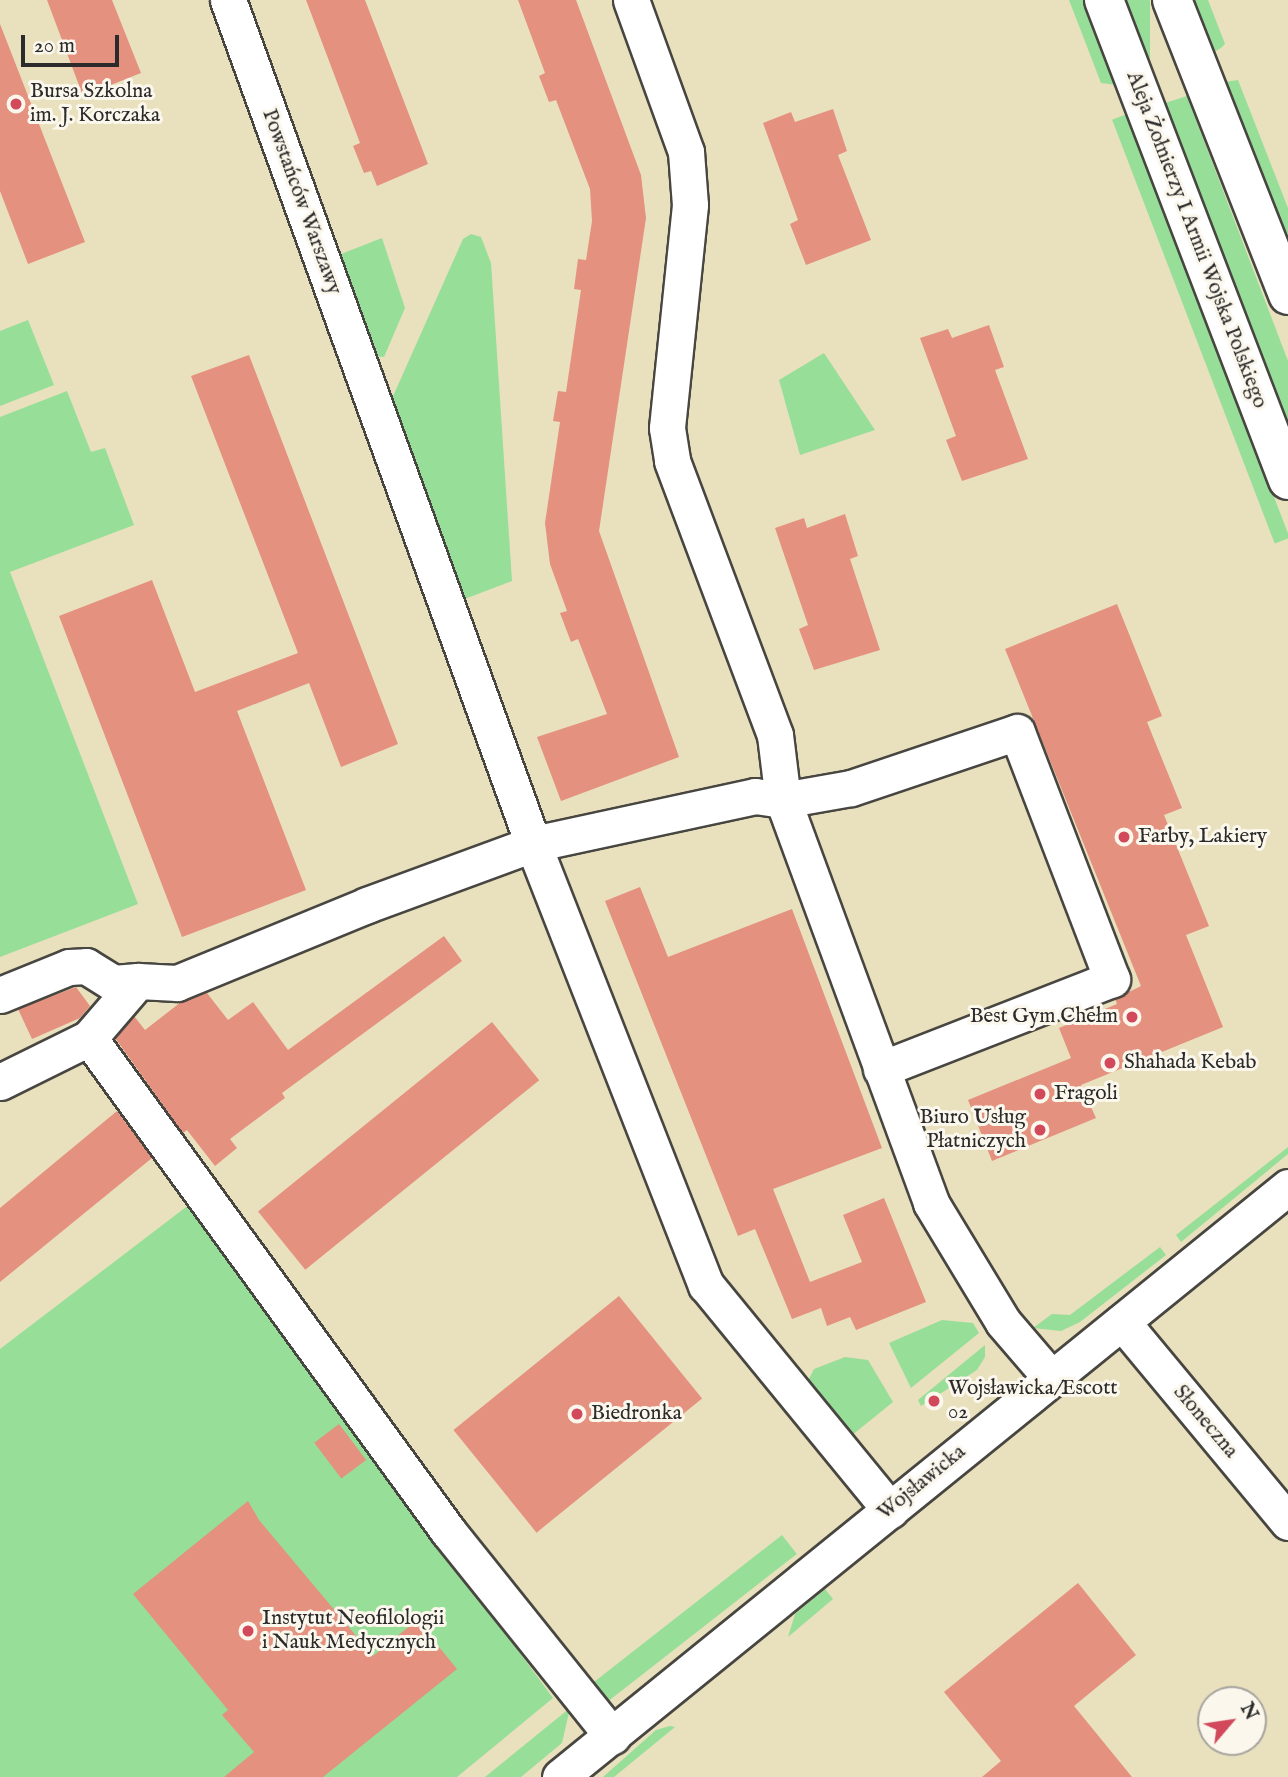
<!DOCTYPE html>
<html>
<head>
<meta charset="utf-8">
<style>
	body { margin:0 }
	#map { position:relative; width:1288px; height:1777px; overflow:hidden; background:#e9e0bd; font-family:"IM FELL English",serif }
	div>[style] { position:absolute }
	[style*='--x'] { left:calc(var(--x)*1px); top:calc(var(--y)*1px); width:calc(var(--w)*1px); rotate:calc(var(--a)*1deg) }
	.green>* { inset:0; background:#97de98; transform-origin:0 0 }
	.building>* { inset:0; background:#e4917f; transform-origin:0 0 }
	.roads { filter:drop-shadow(2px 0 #484641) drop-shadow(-2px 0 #484641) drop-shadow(0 2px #484641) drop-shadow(0 -2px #484641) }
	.minor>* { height:35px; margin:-17.5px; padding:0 17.5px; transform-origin:17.5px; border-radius:17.5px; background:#fff }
	.major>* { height:38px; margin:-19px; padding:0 19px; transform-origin:19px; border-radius:19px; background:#fff }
	.dots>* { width:19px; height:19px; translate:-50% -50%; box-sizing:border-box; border:4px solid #fbf7ec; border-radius:50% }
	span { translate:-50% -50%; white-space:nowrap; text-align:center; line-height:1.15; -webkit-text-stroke:6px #fbf7ec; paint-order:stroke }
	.poi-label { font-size:21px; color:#2b2b2b }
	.left { translate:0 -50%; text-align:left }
	.right { translate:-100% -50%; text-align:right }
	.street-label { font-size:21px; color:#2b2b2b }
	.north { position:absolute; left:1197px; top:1686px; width:70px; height:70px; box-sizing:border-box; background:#fbf7ec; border:2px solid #a8a59f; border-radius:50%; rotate:61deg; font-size:19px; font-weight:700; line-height:28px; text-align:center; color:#2b2b2b }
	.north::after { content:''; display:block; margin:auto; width:24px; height:32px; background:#d1495b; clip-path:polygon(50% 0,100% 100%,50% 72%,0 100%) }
	.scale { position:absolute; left:21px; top:35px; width:98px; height:32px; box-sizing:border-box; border:4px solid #2b2b2b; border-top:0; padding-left:9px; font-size:21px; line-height:24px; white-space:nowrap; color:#2b2b2b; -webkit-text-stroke:5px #fbf7ec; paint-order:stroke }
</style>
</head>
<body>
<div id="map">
	<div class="green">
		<i style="clip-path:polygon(1069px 0,1084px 0,1117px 85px,1101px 83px)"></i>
		<i style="left:1123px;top:0;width:27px;height:79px"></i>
		<i style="clip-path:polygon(1194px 0,1208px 0,1225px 44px,1221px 48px,1214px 52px)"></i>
		<i style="clip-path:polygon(1238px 80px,1288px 208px,1288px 248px,1225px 82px)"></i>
		<i style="clip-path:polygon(1187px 96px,1288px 361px,1288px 433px,1162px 104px)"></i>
		<i style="left:1127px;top:114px;width:454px;height:16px;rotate:69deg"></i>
		<i style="clip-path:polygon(471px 234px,481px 237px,491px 263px,512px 581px,462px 600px,390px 403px,463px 239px)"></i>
		<i style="clip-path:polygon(382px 238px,405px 308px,384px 357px,372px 356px,336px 256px)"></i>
		<i style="clip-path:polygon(28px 320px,54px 385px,0 406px,0 331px)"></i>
		<i style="clip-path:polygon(824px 353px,875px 430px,800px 455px,779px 380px)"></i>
		<i style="clip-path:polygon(67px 391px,91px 452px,105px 448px,134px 525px,10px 572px,138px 904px,0 957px,0 417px)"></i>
		<i style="clip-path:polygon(1288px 1147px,1288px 1154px,1181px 1242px,1176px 1235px)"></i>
		<i style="clip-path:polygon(190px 1204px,553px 1698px,457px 1777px,0 1777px,0 1349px)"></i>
		<i style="clip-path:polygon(1160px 1247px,1166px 1255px,1080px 1322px,1061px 1331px,1033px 1328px,1052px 1314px,1070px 1315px)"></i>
		<i style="clip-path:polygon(942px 1320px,973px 1323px,979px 1333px,911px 1388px,889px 1343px)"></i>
		<i style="clip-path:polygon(985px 1345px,985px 1357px,977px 1370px,921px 1406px,918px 1400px)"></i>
		<i style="clip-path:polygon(845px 1357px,868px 1360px,893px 1402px,846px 1440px,809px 1387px,809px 1379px,814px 1369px)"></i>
		<i style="left:782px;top:1535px;width:24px;height:239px;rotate:52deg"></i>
		<i style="clip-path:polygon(825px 1589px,833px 1599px,788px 1637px,795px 1614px)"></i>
		<i style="clip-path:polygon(570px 1708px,562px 1743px,521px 1777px,485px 1777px)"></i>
		<i style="clip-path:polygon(670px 1726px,675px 1727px,614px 1777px,603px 1777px,656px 1730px)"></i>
	</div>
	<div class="building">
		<i style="clip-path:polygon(47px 0,112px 0,141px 73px,83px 96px)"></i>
		<i style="clip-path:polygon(306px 0,365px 0,428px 164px,377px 186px,371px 171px,364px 173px,353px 146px,360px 143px)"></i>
		<i style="clip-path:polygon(518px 0,576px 0,641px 175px,646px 218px,599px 531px,679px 757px,561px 801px,537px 737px,607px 714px,578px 639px,571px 642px,560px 613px,567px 611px,550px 564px,545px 523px,560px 422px,553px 421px,558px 391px,566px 392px,581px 290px,574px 289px,578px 259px,586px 260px,592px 221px,590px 189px,556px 100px,549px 102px,539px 76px,545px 73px)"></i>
		<i style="clip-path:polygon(0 24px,85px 242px,28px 264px,0 191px)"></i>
		<i style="clip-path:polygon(833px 109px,847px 151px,838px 155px,871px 240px,806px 265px,790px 224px,798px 220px,763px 123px,791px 112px,795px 122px)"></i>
		<i style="clip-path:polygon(989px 325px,1004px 367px,995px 370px,1028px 459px,962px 481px,946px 440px,956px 436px,920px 338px,948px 329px,952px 338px)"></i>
		<i style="clip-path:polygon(249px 355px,398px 744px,341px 767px,309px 683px,237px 711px,306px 890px,182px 937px,59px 616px,152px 580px,195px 692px,298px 653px,191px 376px)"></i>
		<i style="clip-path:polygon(845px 514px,858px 556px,850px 559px,880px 650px,814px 670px,799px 629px,808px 625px,775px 528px,804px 518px,807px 528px)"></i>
		<i style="clip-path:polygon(1117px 604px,1162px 716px,1147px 722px,1182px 808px,1164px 815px,1209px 926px,1186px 935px,1223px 1027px,1081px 1085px,1096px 1118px,992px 1161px,968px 1100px,1071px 1058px,1059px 1028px,1117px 1004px,1115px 999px,1141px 986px,1005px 649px)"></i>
		<i style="clip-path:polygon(640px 887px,668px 957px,792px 909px,882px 1148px,773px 1189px,810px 1282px,862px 1262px,843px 1215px,884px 1198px,926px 1302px,856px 1330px,850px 1317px,827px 1326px,821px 1308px,792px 1319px,755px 1229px,738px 1236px,605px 901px)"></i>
		<i style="clip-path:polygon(444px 936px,462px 961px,282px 1093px,285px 1098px,230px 1139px,237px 1148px,215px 1166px,187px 1130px,183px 1133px,115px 1038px,134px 1016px,145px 1030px,181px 1002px,207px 993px,228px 1020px,253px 1002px,288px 1050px)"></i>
		<i style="clip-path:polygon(76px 987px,90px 1006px,80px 1018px,32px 1039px,18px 1009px)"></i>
		<i style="left:492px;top:1022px;width:75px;height:301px;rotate:51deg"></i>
		<i style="clip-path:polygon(117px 1111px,152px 1158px,0 1282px,0 1208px)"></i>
		<i style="left:619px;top:1296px;width:132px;height:213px;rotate:51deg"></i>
		<i style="left:339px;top:1424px;width:45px;height:31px;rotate:53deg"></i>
		<i style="clip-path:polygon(248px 1501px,259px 1520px,373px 1656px,417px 1620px,457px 1669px,323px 1777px,224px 1777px,254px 1752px,222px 1715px,228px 1710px,133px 1594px)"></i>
		<i style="clip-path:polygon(1078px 1583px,1136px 1655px,1074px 1706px,1132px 1777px,982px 1777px,1001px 1761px,944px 1692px)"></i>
	</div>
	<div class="roads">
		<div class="minor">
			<i style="--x:228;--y:0;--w:897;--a:70.13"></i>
			<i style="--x:533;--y:844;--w:474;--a:68.6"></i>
			<i style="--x:706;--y:1285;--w:291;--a:50.7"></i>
			<i style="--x:631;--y:0;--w:162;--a:70.1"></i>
			<i style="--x:686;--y:152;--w:53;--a:85.7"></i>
			<i style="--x:690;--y:205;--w:224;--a:95.9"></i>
			<i style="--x:667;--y:428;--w:33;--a:81"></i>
			<i style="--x:672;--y:461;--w:293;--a:69.4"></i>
			<i style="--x:775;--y:735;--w:65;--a:83"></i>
			<i style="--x:783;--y:800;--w:429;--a:69.8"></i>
			<i style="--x:931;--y:1203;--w:139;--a:58.8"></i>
			<i style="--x:1003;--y:1322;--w:74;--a:49.4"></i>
			<i style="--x:0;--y:995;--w:74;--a:-22.1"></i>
			<i style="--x:69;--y:967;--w:17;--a:-3"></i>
			<i style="--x:86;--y:966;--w:32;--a:32"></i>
			<i style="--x:113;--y:983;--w:25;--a:-5"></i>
			<i style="--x:89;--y:1038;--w:610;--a:53.94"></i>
			<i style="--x:448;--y:1531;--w:263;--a:51.3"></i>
			<i style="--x:0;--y:1082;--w:99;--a:-26.3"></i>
			<i style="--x:89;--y:1038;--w:75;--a:-49.3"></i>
			<i style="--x:138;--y:981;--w:39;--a:3"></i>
			<i style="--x:177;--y:983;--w:205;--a:-22.3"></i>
			<i style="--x:367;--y:905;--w:177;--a:-20.2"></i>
			<i style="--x:533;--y:844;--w:227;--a:-12.2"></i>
			<i style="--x:755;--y:796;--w:28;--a:8"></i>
			<i style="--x:783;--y:800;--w:69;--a:-10"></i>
			<i style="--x:851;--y:788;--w:175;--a:-18.6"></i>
			<i style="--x:1017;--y:732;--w:265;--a:69"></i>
			<i style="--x:1112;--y:979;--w:248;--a:158.7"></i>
			<i style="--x:1122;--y:1322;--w:260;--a:50.3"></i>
			<i style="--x:560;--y:1777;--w:937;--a:-39.02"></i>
		</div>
		<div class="major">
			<i style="--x:1104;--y:0;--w:514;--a:69.03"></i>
			<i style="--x:1172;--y:0;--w:317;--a:68.5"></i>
		</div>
	</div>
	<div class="dots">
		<i style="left:16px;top:104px;background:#d1495b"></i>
		<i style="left:1124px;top:837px;background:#d1495b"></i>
		<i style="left:1132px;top:1017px;background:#d1495b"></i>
		<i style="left:1110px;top:1063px;background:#d1495b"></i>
		<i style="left:1040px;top:1094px;background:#d1495b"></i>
		<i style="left:1040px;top:1130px;background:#d1495b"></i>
		<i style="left:934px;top:1401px;background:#d1495b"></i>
		<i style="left:577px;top:1414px;background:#d1495b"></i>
		<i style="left:248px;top:1631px;background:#d1495b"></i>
	</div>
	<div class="poi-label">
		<span class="left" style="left:30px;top:104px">Bursa Szkolna<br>im. J. Korczaka</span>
		<span class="left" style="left:1138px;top:837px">Farby, Lakiery</span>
		<span class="right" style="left:1118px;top:1017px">Best Gym Chełm</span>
		<span class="left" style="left:1124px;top:1063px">Shahada Kebab</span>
		<span class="left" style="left:1054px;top:1094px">Fragoli</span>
		<span class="right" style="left:1026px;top:1130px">Biuro Usług<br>Płatniczych</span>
		<span class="left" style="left:948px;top:1401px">Wojsławicka/Escott<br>02</span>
		<span class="left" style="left:591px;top:1414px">Biedronka</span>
		<span class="left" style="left:262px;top:1631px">Instytut Neofilologii<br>i Nauk Medycznych</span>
	</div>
	<div class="street-label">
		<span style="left:301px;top:202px;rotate:70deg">Powstańców Warszawy</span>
		<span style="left:1196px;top:240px;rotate:69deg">Aleja Żołnierzy I Armii Wojska Polskiego</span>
		<span style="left:1205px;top:1422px;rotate:50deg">Słoneczna</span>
		<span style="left:922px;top:1483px;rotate:-39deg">Wojsławicka</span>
	</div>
	<div class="north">N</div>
	<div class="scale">20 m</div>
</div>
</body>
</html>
